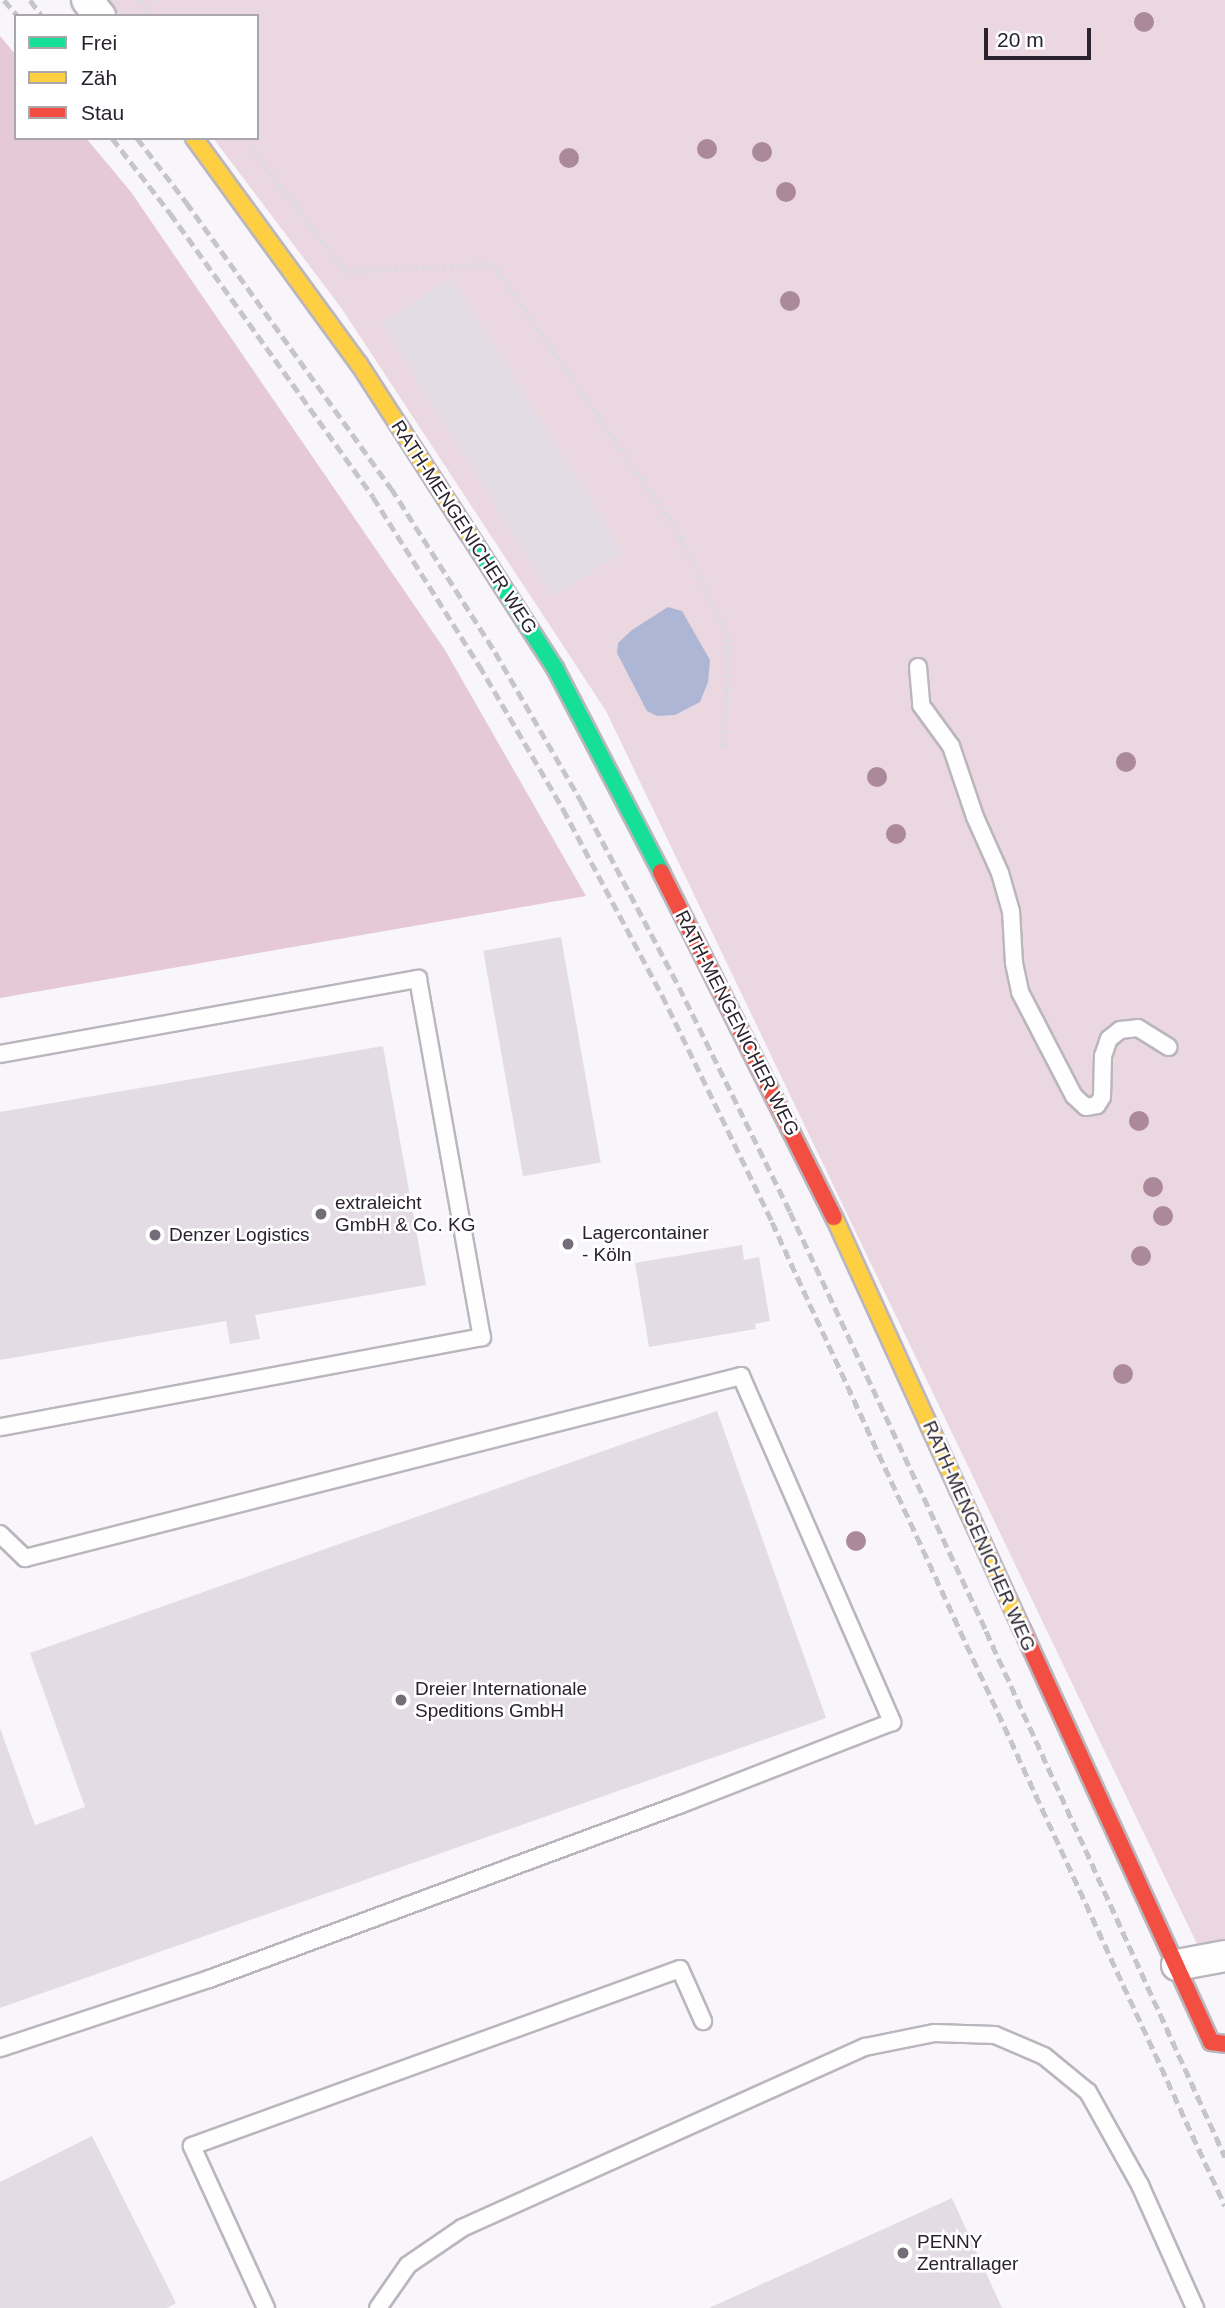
<!DOCTYPE html>
<html>
<head>
<meta charset="utf-8">
<style>
	body { margin:0 }
	#map { position:relative; width:1225px; height:2308px; overflow:hidden; background:#f9f6fb; font-family:Arial,sans-serif }
	div>[style] { position:absolute }
	[style*='--x'] { left:calc(var(--x)*1px); top:calc(var(--y)*1px); width:calc(var(--w)*1px); rotate:calc(var(--a)*1deg) }
	.green>* { inset:0; background:#ead7e0 }
	.forest>* { inset:0; background:#e5c9d6 }
	.water>* { inset:0; background:#adb6d4 }
	.building>* { inset:0; background:#e4dce4; transform-origin:0 0 }
	.path>* { height:4.5px; margin-top:-2.25px; transform-origin:0; background:repeating-linear-gradient(90deg,#dcdbdd 0 3.5px,transparent 0 7px) }
	.roads { filter:drop-shadow(2px 0 #bbb6be) drop-shadow(-2px 0 #bbb6be) drop-shadow(0 2px #bbb6be) drop-shadow(0 -2px #bbb6be) }
	.lane>* { height:16px; margin:-8px; padding:0 8px; transform-origin:8px; border-radius:8px; background:#fefefe }
	.street>* { height:30px; margin:-15px; padding:0 15px; transform-origin:15px; border-radius:15px; background:#fefefe }
	.fast>* { height:16px; margin:-8px; padding:0 8px; transform-origin:8px; border-radius:8px; background:#16e098 }
	.slow>* { height:16px; margin:-8px; padding:0 8px; transform-origin:8px; border-radius:8px; background:#ffcf43 }
	.jam>* { height:16px; margin:-8px; padding:0 8px; transform-origin:8px; border-radius:8px; background:#f24e42 }
	.rail>* { height:5px; margin-top:-2.5px; transform-origin:0; background:repeating-linear-gradient(90deg,#c6c5c7 0 10px,transparent 0 15px) }
	.trees>* { width:20px; height:20px; margin:-10px; border-radius:50%; background:#ab899b }
	.dots>* { width:19px; height:19px; translate:-50% -50%; box-sizing:border-box; border:4px solid #fff; border-radius:50% }
	span { translate:-50% -50%; white-space:nowrap; text-align:center; line-height:1.15; -webkit-text-stroke:5px #fff; paint-order:stroke }
	.street-label { font-size:19px; color:#2a232f }
	.poi-label { font-size:19px; color:#2a232f }
	.left { translate:0 -50%; text-align:left }
	.legend { position:absolute; left:14px; top:14px; width:245px; height:126px; box-sizing:border-box; background:#fff; border:2px solid #aaa7ac; margin:0; padding:9px 12px; list-style:none; font-size:21px; color:#2a232f }
	.legend li { display:flex; align-items:center; gap:14px; height:35px }
	.legend b { width:35px; border:2px solid #aaa7ac }
	.scale { position:absolute; left:984px; top:28px; width:107px; height:32px; box-sizing:border-box; border:4px solid #2a232f; border-top:0; padding-left:9px; font-size:21px; line-height:24px; white-space:nowrap; color:#2a232f; -webkit-text-stroke:5px #fff; paint-order:stroke }
</style>
</head>
<body>
<div id="map">
	<div class="green">
		<i style="clip-path:polygon(108px 0,1225px 0,1225px 1942px,1198px 1946px,606px 711px,342px 309px,213px 138px,257px 138px,257px 16px,120px 16px)"></i>
	</div>
	<div class="forest">
		<i style="clip-path:polygon(0 36px,16px 55px,16px 138px,86px 138px,131px 192px,445px 650px,586px 896px,0 998px)"></i>
	</div>
	<div class="water">
		<i style="clip-path:polygon(668px 607px,682px 611px,710px 660px,708px 682px,700px 702px,675px 715px,657px 716px,647px 711px,617px 653px,618px 643px,632px 630px)"></i>
	</div>
	<div class="building">
		<i style="left:452px;top:278px;width:323px;height:84px;rotate:58deg"></i>
		<i style="left:561px;top:937px;width:229px;height:79px;rotate:80deg"></i>
		<i style="clip-path:polygon(383px 1046px,426px 1285px,255px 1315px,260px 1339px,230px 1344px,226px 1321px,0 1360px,0 1112px)"></i>
		<i style="clip-path:polygon(742px 1245px,744px 1260px,759px 1257px,770px 1321px,755px 1324px,756px 1329px,649px 1347px,635px 1263px)"></i>
		<i style="clip-path:polygon(717px 1411px,826px 1718px,0 2008px,0 1728px,35px 1825px,85px 1807px,30px 1653px)"></i>
		<i style="clip-path:polygon(92px 2136px,176px 2303px,167px 2308px,0 2308px,0 2182px)"></i>
		<i style="clip-path:polygon(952px 2198px,1002px 2308px,709px 2308px)"></i>
	</div>
	<div class="path">
		<i style="--x:140;--y:0;--w:20;--a:53"></i>
		<i style="--x:249;--y:145;--w:158;--a:52.7"></i>
		<i style="--x:345;--y:271;--w:148;--a:-2.7"></i>
		<i style="--x:493;--y:264;--w:333;--a:55.4"></i>
		<i style="--x:682;--y:538;--w:111;--a:65"></i>
		<i style="--x:729;--y:639;--w:109;--a:92.6"></i>
	</div>
	<div class="roads">
		<div class="lane">
			<i style="--x:918;--y:667;--w:38;--a:85"></i>
			<i style="--x:921;--y:705;--w:51;--a:53.8"></i>
			<i style="--x:951;--y:746;--w:75;--a:71.3"></i>
			<i style="--x:975;--y:817;--w:61;--a:65.9"></i>
			<i style="--x:1000;--y:873;--w:40;--a:74"></i>
			<i style="--x:1011;--y:911;--w:52;--a:86.7"></i>
			<i style="--x:1014;--y:963;--w:30;--a:78"></i>
			<i style="--x:1020;--y:992;--w:117;--a:62.6"></i>
			<i style="--x:1074;--y:1096;--w:16;--a:43"></i>
			<i style="--x:1086;--y:1107;--w:11;--a:-10"></i>
			<i style="--x:1097;--y:1105;--w:9;--a:-58"></i>
			<i style="--x:1102;--y:1097;--w:41;--a:-88.6"></i>
			<i style="--x:1103;--y:1056;--w:18;--a:-71"></i>
			<i style="--x:1109;--y:1039;--w:14;--a:-39"></i>
			<i style="--x:1120;--y:1030;--w:18;--a:-6"></i>
			<i style="--x:1138;--y:1028;--w:36;--a:32"></i>
			<i style="--x:0;--y:1054;--w:425;--a:-10.2"></i>
			<i style="--x:418;--y:979;--w:364;--a:79.9"></i>
			<i style="--x:482;--y:1337;--w:490;--a:169.4"></i>
			<i style="--x:0;--y:1534;--w:35;--a:44"></i>
			<i style="--x:25;--y:1558;--w:739;--a:-14.26"></i>
			<i style="--x:741;--y:1376;--w:378;--a:66.4"></i>
			<i style="--x:892;--y:1722;--w:229;--a:158.7"></i>
			<i style="--x:679;--y:1805;--w:501;--a:159.68"></i>
			<i style="--x:209;--y:1979;--w:220;--a:161.7"></i>
			<i style="--x:266;--y:2308;--w:178;--a:-114.6"></i>
			<i style="--x:192;--y:2146;--w:519;--a:-19.94"></i>
			<i style="--x:680;--y:1969;--w:57;--a:66.1"></i>
			<i style="--x:378;--y:2308;--w:52;--a:-55.1"></i>
			<i style="--x:408;--y:2265;--w:65;--a:-34.4"></i>
			<i style="--x:462;--y:2228;--w:442;--a:-24.2"></i>
			<i style="--x:865;--y:2047;--w:70;--a:-11.5"></i>
			<i style="--x:934;--y:2033;--w:61;--a:1.9"></i>
			<i style="--x:995;--y:2035;--w:53;--a:23.2"></i>
			<i style="--x:1044;--y:2056;--w:57;--a:39.3"></i>
			<i style="--x:1088;--y:2092;--w:107;--a:60.8"></i>
			<i style="--x:1140;--y:2185;--w:135;--a:65.9"></i>
		</div>
		<div class="street">
			<i style="--x:87;--y:0;--w:21;--a:51"></i>
			<i style="--x:1177;--y:1965;--w:49;--a:-10.6"></i>
		</div>
		<div class="fast">
			<i style="--x:468;--y:533;--w:161;--a:57.2"></i>
			<i style="--x:555;--y:668;--w:230;--a:62.5"></i>
		</div>
		<div class="slow">
			<i style="--x:194;--y:138;--w:280;--a:53.9"></i>
			<i style="--x:359;--y:364;--w:201;--a:57.2"></i>
			<i style="--x:834;--y:1217;--w:453;--a:65.5"></i>
		</div>
		<div class="jam">
			<i style="--x:661;--y:872;--w:386;--a:63.4"></i>
			<i style="--x:1022;--y:1629;--w:454;--a:65.4"></i>
			<i style="--x:1211;--y:2042;--w:14;--a:8"></i>
		</div>
	</div>
	<div class="rail">
		<i style="--x:4;--y:0;--w:21;--a:49"></i>
		<i style="--x:30;--y:0;--w:20;--a:53"></i>
		<i style="--x:112;--y:138;--w:95;--a:52.3"></i>
		<i style="--x:170;--y:213;--w:349;--a:54.4"></i>
		<i style="--x:373;--y:497;--w:199;--a:57.8"></i>
		<i style="--x:479;--y:665;--w:167;--a:59.7"></i>
		<i style="--x:563;--y:809;--w:211;--a:62"></i>
		<i style="--x:662;--y:995;--w:252;--a:64.1"></i>
		<i style="--x:772;--y:1222;--w:1083;--a:65.28"></i>
		<i style="--x:137;--y:138;--w:81;--a:52.6"></i>
		<i style="--x:186;--y:202;--w:352;--a:54.4"></i>
		<i style="--x:391;--y:488;--w:194;--a:57.6"></i>
		<i style="--x:495;--y:652;--w:172;--a:60"></i>
		<i style="--x:581;--y:801;--w:210;--a:62.2"></i>
		<i style="--x:679;--y:987;--w:251;--a:63.7"></i>
		<i style="--x:790;--y:1212;--w:463;--a:64.9"></i>
		<i style="--x:986;--y:1631;--w:578;--a:65.56"></i>
	</div>
	<div class="trees">
		<i style="left:1144px;top:22px"></i>
		<i style="left:707px;top:149px"></i>
		<i style="left:762px;top:152px"></i>
		<i style="left:569px;top:158px"></i>
		<i style="left:786px;top:192px"></i>
		<i style="left:790px;top:301px"></i>
		<i style="left:1126px;top:762px"></i>
		<i style="left:877px;top:777px"></i>
		<i style="left:896px;top:834px"></i>
		<i style="left:1139px;top:1121px"></i>
		<i style="left:1153px;top:1187px"></i>
		<i style="left:1163px;top:1216px"></i>
		<i style="left:1141px;top:1256px"></i>
		<i style="left:1123px;top:1374px"></i>
		<i style="left:856px;top:1541px"></i>
	</div>
	<div class="dots">
		<i style="left:321px;top:1214px;background:#726d76"></i>
		<i style="left:155px;top:1235px;background:#726d76"></i>
		<i style="left:568px;top:1244px;background:#726d76"></i>
		<i style="left:401px;top:1700px;background:#726d76"></i>
		<i style="left:903px;top:2253px;background:#726d76"></i>
	</div>
	<div class="street-label">
		<span style="left:464px;top:527px;rotate:57deg">RATH-MENGENICHER WEG</span>
		<span style="left:737px;top:1023px;rotate:63deg">RATH-MENGENICHER WEG</span>
		<span style="left:979px;top:1536px;rotate:66deg">RATH-MENGENICHER WEG</span>
	</div>
	<div class="poi-label">
		<span class="left" style="left:335px;top:1214px">extraleicht<br>GmbH &amp; Co. KG</span>
		<span class="left" style="left:582px;top:1244px">Lagercontainer<br>- Köln</span>
		<span class="left" style="left:169px;top:1235px">Denzer Logistics</span>
		<span class="left" style="left:415px;top:1700px">Dreier Internationale<br>Speditions GmbH</span>
		<span class="left" style="left:917px;top:2253px">PENNY<br>Zentrallager</span>
	</div>
	<ul class="legend">
	<li><b style="height:9px;background:#16e098"></b>Frei</li>
	<li><b style="height:9px;background:#ffcf43"></b>Zäh</li>
	<li><b style="height:9px;background:#f24e42"></b>Stau</li>
	</ul>
	<div class="scale">20 m</div>
</div>
</body>
</html>
